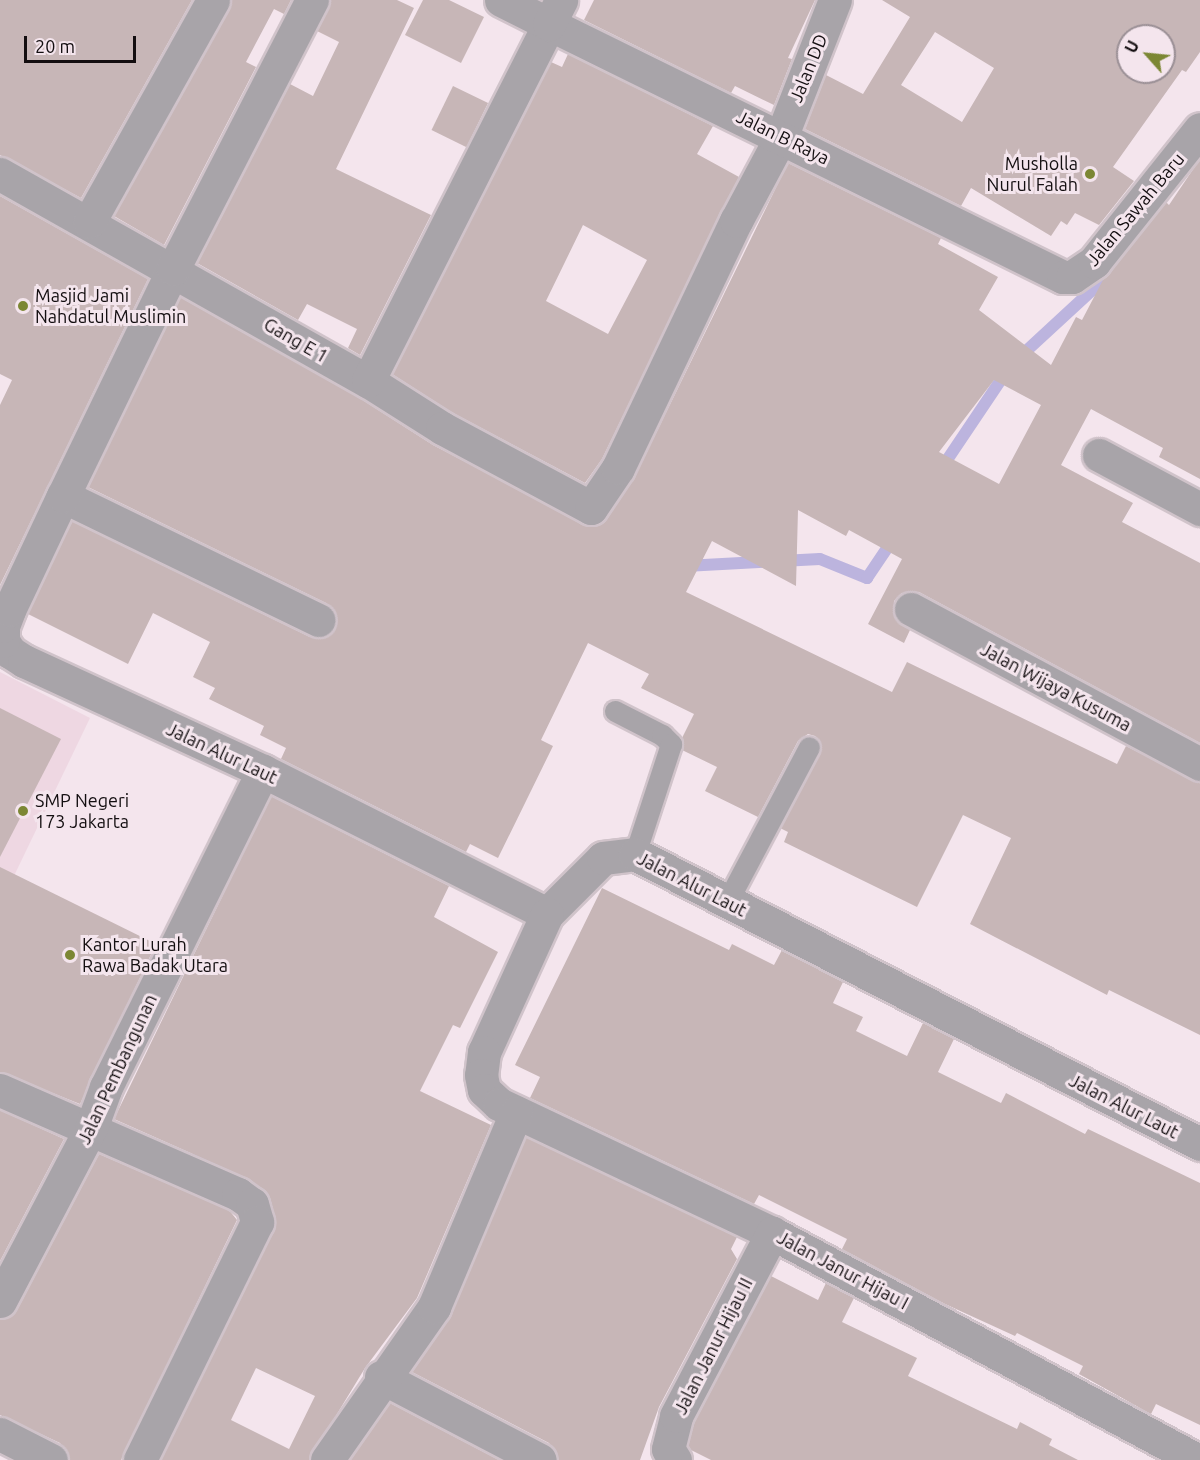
<!DOCTYPE html>
<html>
<head>
<meta charset="utf-8">
<style>
	body { margin:0 }
	#map { position:relative; width:1200px; height:1460px; overflow:hidden; background:#f4e5ed; font-family:Ubuntu,sans-serif }
	div>[style] { position:absolute }
	[style*='--x'] { left:calc(var(--x)*1px); top:calc(var(--y)*1px); width:calc(var(--w)*1px); rotate:calc(var(--a)*1deg) }
	.built>* { inset:0; background:#eed7e2 }
	.stream>* { height:12px; margin:-6px; padding:0 6px; transform-origin:6px; border-radius:6px; background:#bcb4de }
	.building>* { inset:0; background:#c7b6b7; transform-origin:0 0 }
	.roads { filter:drop-shadow(2px 0 #d0c3ca) drop-shadow(-2px 0 #d0c3ca) drop-shadow(0 2px #d0c3ca) drop-shadow(0 -2px #d0c3ca) }
	.service>* { height:21px; margin:-10.5px; padding:0 10.5px; transform-origin:10.5px; border-radius:10.5px; background:#a8a4a9 }
	.minor>* { height:33px; margin:-16.5px; padding:0 16.5px; transform-origin:16.5px; border-radius:16.5px; background:#a8a4a9 }
	.tertiary>* { height:33px; margin:-16.5px; padding:0 16.5px; transform-origin:16.5px; border-radius:16.5px; background:#a8a4a9 }
	.dots>* { width:16px; height:16px; translate:-50% -50%; box-sizing:border-box; border:3px solid #f4e5ed; border-radius:50% }
	span { translate:-50% -50%; white-space:nowrap; text-align:center; line-height:1.15; -webkit-text-stroke:6px #f4e5ed; paint-order:stroke }
	.street-label { font-size:18px; color:#130e10 }
	.poi-label { font-size:18px; color:#130e10 }
	.right { translate:-100% -50%; text-align:right }
	.left { translate:0 -50%; text-align:left }
	.north { position:absolute; left:1116px; top:24px; width:60px; height:60px; box-sizing:border-box; background:#f4e5ed; border:2px solid #9a8f95; border-radius:50%; rotate:297deg; font-size:16px; font-weight:700; line-height:24px; text-align:center; color:#130e10 }
	.north::after { content:''; display:block; margin:auto; width:21px; height:27px; background:#7c8734; clip-path:polygon(50% 0,100% 100%,50% 72%,0 100%) }
	.scale { position:absolute; left:24px; top:36px; width:112px; height:27px; box-sizing:border-box; border:3px solid #130e10; border-top:0; padding-left:8px; font-size:18px; line-height:21px; white-space:nowrap; color:#130e10; -webkit-text-stroke:4px #f4e5ed; paint-order:stroke }
</style>
</head>
<body>
<div id="map">
	<div class="built">
		<i style="clip-path:polygon(0 672px,90px 718px,0 905px)"></i>
	</div>
	<div class="stream">
		<i style="--x:941;--y:469;--w:125;--a:-56.1"></i>
		<i style="--x:1011;--y:365;--w:139;--a:-42.7"></i>
		<i style="--x:685;--y:566;--w:135;--a:-3"></i>
		<i style="--x:820;--y:559;--w:51;--a:22"></i>
		<i style="--x:867;--y:578;--w:48;--a:-56"></i>
		<i style="--x:198;--y:1156;--w:62;--a:25.7"></i>
		<i style="--x:254;--y:1183;--w:13;--a:-67"></i>
	</div>
	<div class="building">
		<i style="clip-path:polygon(0 0,192px 0,81px 198px,0 155px)"></i>
		<i style="clip-path:polygon(232px 0,291px 0,284px 14px,274px 9px,246px 62px,256px 67px,164px 245px,114px 216px)"></i>
		<i style="clip-path:polygon(331px 0,397px 0,414px 8px,336px 169px,431px 215px,360px 355px,348px 348px,357px 329px,307px 304px,298px 320px,197px 263px,290px 84px,313px 96px,339px 42px,317px 31px)"></i>
		<i style="clip-path:polygon(423px 0,449px 0,484px 17px,461px 63px,405px 35px)"></i>
		<i style="clip-path:polygon(594px 0,815px 0,788px 58px,792px 59px,774px 105px,735px 86px,731px 93px,584px 20px)"></i>
		<i style="clip-path:polygon(evenodd,882px 0,1200px 0,1200px 52px,1186px 72px,1182px 70px,1113px 167px,1134px 181px,1099px 225px,1075px 213px,1067px 225px,1061px 221px,1051px 236px,971px 188px,961px 206px,805px 129px,826px 75px,863px 94px,910px 17px,882px 0,935px 32px,994px 68px,962px 122px,901px 85px,935px 32px,882px 0,1128px 36px,1164px 36px,1164px 72px,1128px 72px,1128px 36px)"></i>
		<i style="clip-path:polygon(evenodd,568px 54px,713px 126px,697px 154px,739px 177px,602px 459px,585px 483px,451px 412px,392px 374px,551px 62px,562px 67px,568px 54px,583px 225px,647px 260px,608px 334px,546px 301px,583px 225px)"></i>
		<i style="left:453px;top:86px;width:39px;height:49px;rotate:26deg"></i>
		<i style="clip-path:polygon(evenodd,1200px 159px,1200px 479px,1159px 457px,1163px 448px,1091px 409px,1061px 465px,1133px 503px,1122px 522px,1200px 563px,1200px 743px,919px 592px,902px 593px,894px 601px,895px 618px,910px 630px,904px 643px,868px 624px,902px 559px,849px 530px,846px 536px,798px 510px,796px 586px,712px 541px,686px 592px,892px 692px,907px 662px,1117px 764px,1126px 746px,1200px 783px,1200px 1035px,1109px 990px,1107px 995px,970px 924px,1011px 838px,963px 815px,917px 907px,784px 842px,788px 832px,780px 828px,820px 752px,820px 741px,815px 736px,808px 734px,798px 741px,758px 817px,705px 791px,717px 767px,682px 750px,682px 738px,694px 714px,641px 688px,649px 674px,588px 643px,541px 740px,553px 746px,498px 858px,470px 844px,466px 852px,281px 759px,286px 748px,260px 735px,264px 726px,209px 699px,215px 688px,193px 677px,210px 642px,153px 613px,128px 664px,28px 614px,72px 521px,310px 637px,328px 636px,335px 628px,334px 610px,326px 603px,88px 487px,180px 297px,358px 397px,433px 445px,591px 527px,606px 519px,635px 476px,788px 163px,941px 238px,938px 244px,998px 277px,979px 310px,1051px 365px,1076px 317px,1082px 320px,1104px 278px,1166px 202px,1169px 205px,1200px 159px,994px 380px,1041px 405px,999px 484px,939px 452px,994px 380px)"></i>
		<i style="clip-path:polygon(0 196px,148px 279px,0 585px,0 405px,12px 380px,0 374px)"></i>
		<i style="clip-path:polygon(0 708px,61px 739px,0 857px)"></i>
		<i style="clip-path:polygon(evenodd,271px 796px,449px 886px,434px 917px,498px 952px,460px 1028px,453px 1025px,420px 1091px,491px 1125px,417px 1298px,365px 1368px,309px 1460px,161px 1460px,274px 1230px,275px 1217px,270px 1198px,249px 1179px,114px 1119px,271px 796px,256px 1368px,315px 1396px,289px 1449px,231px 1420px,256px 1368px)"></i>
		<i style="clip-path:polygon(0 867px,156px 944px,80px 1104px,0 1072px)"></i>
		<i style="clip-path:polygon(602px 888px,729px 950px,732px 944px,774px 965px,782px 950px,843px 982px,833px 1003px,863px 1017px,856px 1031px,907px 1056px,923px 1023px,954px 1039px,938px 1072px,1001px 1103px,1006px 1093px,1085px 1134px,1088px 1129px,1200px 1183px,1200px 1425px,1156px 1404px,1151px 1414px,1140px 1408px,1079px 1374px,1083px 1366px,1017px 1333px,1015px 1336px,945px 1304px,842px 1249px,847px 1239px,759px 1195px,754px 1204px,530px 1098px,540px 1077px,515px 1065px)"></i>
		<i style="clip-path:polygon(0 1110px,64px 1139px,0 1261px)"></i>
		<i style="clip-path:polygon(526px 1137px,737px 1237px,731px 1249px,737px 1259px,659px 1407px,640px 1460px,559px 1460px,549px 1443px,412px 1372px,451px 1314px)"></i>
		<i style="clip-path:polygon(99px 1154px,229px 1210px,237px 1220px,121px 1460px,70px 1460px,60px 1443px,0 1415px,0 1320px,17px 1310px)"></i>
		<i style="clip-path:polygon(771px 1276px,818px 1300px,826px 1283px,854px 1298px,842px 1322px,917px 1358px,908px 1376px,1017px 1429px,1020px 1422px,1052px 1439px,1049px 1445px,1078px 1460px,711px 1460px,691px 1450px,688px 1446px,694px 1423px)"></i>
		<i style="clip-path:polygon(390px 1403px,499px 1460px,350px 1460px)"></i>
	</div>
	<div class="roads">
		<div class="service">
			<i style="--x:615;--y:711;--w:53;--a:27.1"></i>
			<i style="--x:662;--y:735;--w:13;--a:45"></i>
			<i style="--x:671;--y:744;--w:116;--a:108.1"></i>
			<i style="--x:727;--y:902;--w:175;--a:-62.1"></i>
		</div>
		<div class="minor">
			<i style="--x:0;--y:174;--w:422;--a:29.4"></i>
			<i style="--x:368;--y:381;--w:88;--a:32.4"></i>
			<i style="--x:442;--y:428;--w:169;--a:28.2"></i>
			<i style="--x:591;--y:508;--w:48;--a:-56"></i>
			<i style="--x:618;--y:468;--w:274;--a:-64.5"></i>
			<i style="--x:736;--y:221;--w:98;--a:-61.9"></i>
			<i style="--x:782;--y:135;--w:145;--a:-68.6"></i>
			<i style="--x:89;--y:222;--w:254;--a:-60.8"></i>
			<i style="--x:368;--y:381;--w:400;--a:-63.1"></i>
			<i style="--x:549;--y:24;--w:573;--a:26.21"></i>
			<i style="--x:1063;--y:277;--w:9;--a:0"></i>
			<i style="--x:1072;--y:277;--w:27;--a:-34"></i>
			<i style="--x:1094;--y:262;--w:170;--a:-51.4"></i>
			<i style="--x:1099;--y:455;--w:115;--a:28.1"></i>
			<i style="--x:63;--y:496;--w:284;--a:25.9"></i>
			<i style="--x:911;--y:609;--w:328;--a:28.2"></i>
			<i style="--x:3;--y:641;--w:13;--a:58"></i>
			<i style="--x:10;--y:652;--w:17;--a:33"></i>
			<i style="--x:24;--y:661;--w:263;--a:24.7"></i>
			<i style="--x:263;--y:771;--w:318;--a:26.7"></i>
			<i style="--x:547;--y:914;--w:79;--a:-45"></i>
			<i style="--x:603;--y:858;--w:32;--a:-7"></i>
			<i style="--x:635;--y:854;--w:635;--a:27.17"></i>
			<i style="--x:3;--y:641;--w:15;--a:-90"></i>
			<i style="--x:3;--y:626;--w:17;--a:-69"></i>
			<i style="--x:9;--y:610;--w:126;--a:-64.7"></i>
			<i style="--x:63;--y:496;--w:252;--a:-64.1"></i>
			<i style="--x:173;--y:269;--w:303;--a:-62.7"></i>
			<i style="--x:547;--y:914;--w:152;--a:114.5"></i>
			<i style="--x:484;--y:1052;--w:23;--a:97"></i>
			<i style="--x:481;--y:1075;--w:15;--a:79"></i>
			<i style="--x:484;--y:1090;--w:21;--a:43"></i>
			<i style="--x:499;--y:1104;--w:302;--a:25.3"></i>
			<i style="--x:772;--y:1233;--w:482;--a:28.1"></i>
			<i style="--x:0;--y:1090;--w:260;--a:23.6"></i>
			<i style="--x:238;--y:1194;--w:17;--a:36"></i>
			<i style="--x:252;--y:1204;--w:19;--a:74"></i>
			<i style="--x:257;--y:1222;--w:265;--a:116.2"></i>
			<i style="--x:0;--y:1301;--w:195;--a:-62.3"></i>
			<i style="--x:91;--y:1128;--w:44;--a:-69.9"></i>
			<i style="--x:106;--y:1087;--w:353;--a:-63.6"></i>
			<i style="--x:381;--y:1377;--w:179;--a:27.6"></i>
			<i style="--x:0;--y:1434;--w:57;--a:27"></i>
			<i style="--x:327;--y:1460;--w:187;--a:-55"></i>
			<i style="--x:434;--y:1307;--w:211;--a:-67.1"></i>
			<i style="--x:675;--y:1460;--w:13;--a:-122"></i>
			<i style="--x:668;--y:1449;--w:34;--a:-76"></i>
			<i style="--x:676;--y:1416;--w:207;--a:-62.3"></i>
		</div>
		<div class="tertiary">
			<i style="--x:501;--y:0;--w:54;--a:26.6"></i>
			<i style="--x:549;--y:24;--w:27;--a:-63"></i>
		</div>
	</div>
	<div class="dots">
		<i style="left:1090px;top:174px;background:#7c8734"></i>
		<i style="left:23px;top:306px;background:#7c8734"></i>
		<i style="left:23px;top:811px;background:#7c8734"></i>
		<i style="left:70px;top:955px;background:#7c8734"></i>
	</div>
	<div class="street-label">
		<span style="left:808px;top:68px;rotate:-68deg">Jalan DD</span>
		<span style="left:783px;top:137px;rotate:26deg">Jalan B Raya</span>
		<span style="left:1135px;top:209px;rotate:-50deg">Jalan Sawah Baru</span>
		<span style="left:296px;top:340px;rotate:30deg">Gang E 1</span>
		<span style="left:1056px;top:687px;rotate:28deg">Jalan Wijaya Kusuma</span>
		<span style="left:222px;top:753px;rotate:25deg">Jalan Alur Laut</span>
		<span style="left:692px;top:884px;rotate:27deg">Jalan Alur Laut</span>
		<span style="left:117px;top:1069px;rotate:-65deg">Jalan Pembangunan</span>
		<span style="left:1124px;top:1106px;rotate:27deg">Jalan Alur Laut</span>
		<span style="left:843px;top:1270px;rotate:28deg">Jalan Janur Hijau I</span>
		<span style="left:713px;top:1346px;rotate:-63deg">Jalan Janur Hijau II</span>
	</div>
	<div class="poi-label">
		<span class="right" style="left:1078px;top:174px">Musholla<br>Nurul Falah</span>
		<span class="left" style="left:35px;top:306px">Masjid Jami<br>Nahdatul Muslimin</span>
		<span class="left" style="left:35px;top:811px">SMP Negeri<br>173 Jakarta</span>
		<span class="left" style="left:82px;top:955px">Kantor Lurah<br>Rawa Badak Utara</span>
	</div>
	<div class="north">U</div>
	<div class="scale">20 m</div>
</div>
</body>
</html>
